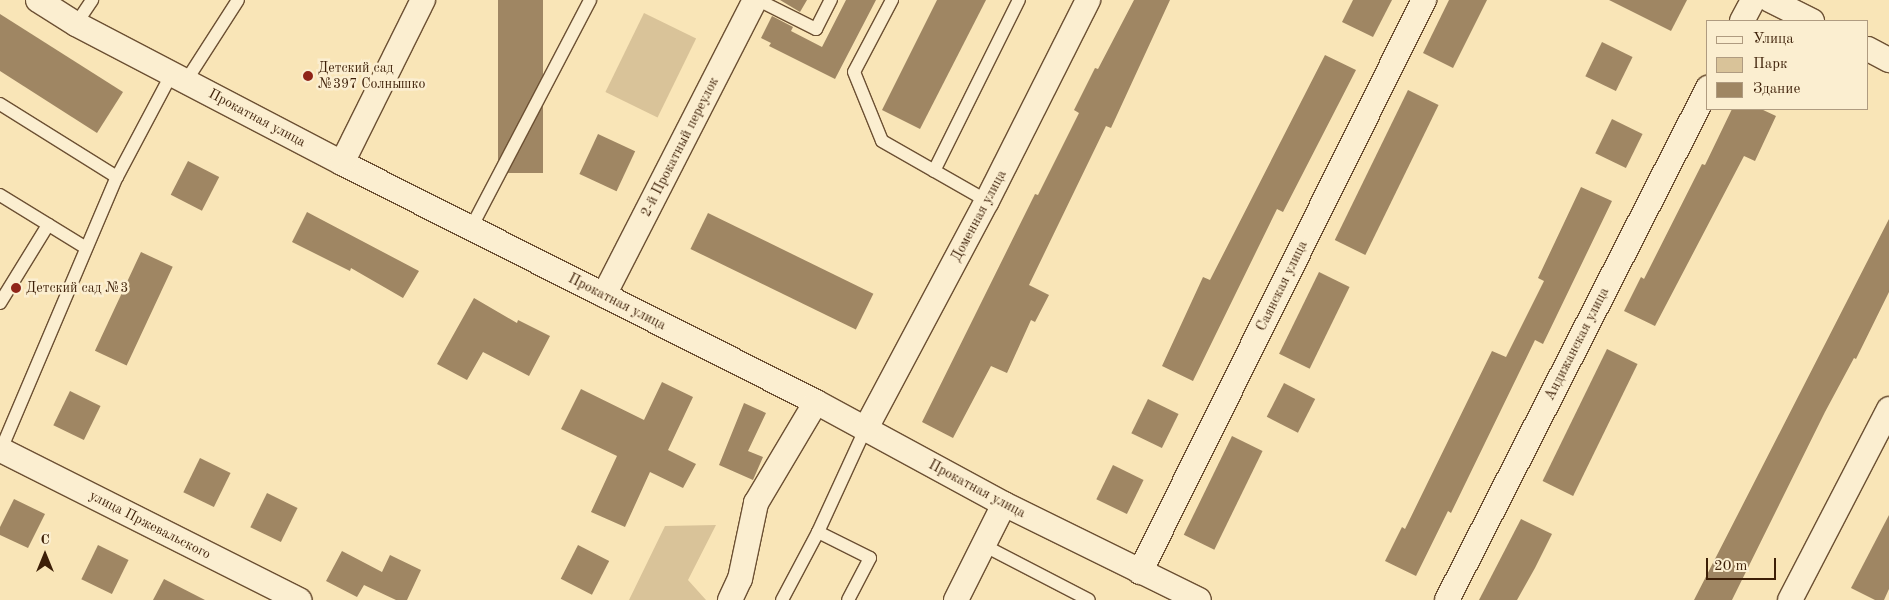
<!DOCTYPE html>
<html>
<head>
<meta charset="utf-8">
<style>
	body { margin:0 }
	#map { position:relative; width:1889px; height:600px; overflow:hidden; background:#f9e5b7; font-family:"Old Standard TT",serif }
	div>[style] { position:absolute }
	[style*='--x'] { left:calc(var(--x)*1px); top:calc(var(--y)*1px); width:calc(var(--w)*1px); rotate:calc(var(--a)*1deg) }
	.green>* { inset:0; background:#d9c399; transform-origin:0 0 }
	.building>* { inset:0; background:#9f8663; transform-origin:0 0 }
	.roads { filter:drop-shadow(1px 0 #6c5033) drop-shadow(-1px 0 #6c5033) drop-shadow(0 1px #6c5033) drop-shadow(0 -1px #6c5033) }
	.service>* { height:12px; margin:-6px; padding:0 6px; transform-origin:6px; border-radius:6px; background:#fbeed0 }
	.minor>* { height:24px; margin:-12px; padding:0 12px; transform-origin:12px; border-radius:12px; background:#fbeed0 }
	.dots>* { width:14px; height:14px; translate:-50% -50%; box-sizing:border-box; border:2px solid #fbeed0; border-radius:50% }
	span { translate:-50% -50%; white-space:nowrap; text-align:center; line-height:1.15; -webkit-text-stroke:5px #fbeed0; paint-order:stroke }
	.poi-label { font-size:14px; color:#3d1f07 }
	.left { translate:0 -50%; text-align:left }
	.street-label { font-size:14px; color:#3d1f07 }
	.legend { position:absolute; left:1706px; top:20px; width:162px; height:90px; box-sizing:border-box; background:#fbeed0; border:1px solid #af9b80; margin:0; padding:6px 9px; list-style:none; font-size:15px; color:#3d1f07 }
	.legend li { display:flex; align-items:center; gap:10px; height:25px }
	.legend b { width:25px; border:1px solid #af9b80 }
	.north { position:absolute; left:20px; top:530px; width:50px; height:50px; -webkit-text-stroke:4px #fbeed0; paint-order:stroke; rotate:0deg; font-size:14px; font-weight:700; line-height:20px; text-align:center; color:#3d1f07 }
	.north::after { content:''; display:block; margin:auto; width:18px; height:22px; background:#3d1f07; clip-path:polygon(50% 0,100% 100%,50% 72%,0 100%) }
	.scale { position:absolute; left:1706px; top:558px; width:70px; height:22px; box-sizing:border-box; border:2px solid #3d1f07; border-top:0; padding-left:6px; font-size:15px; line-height:18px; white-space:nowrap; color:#3d1f07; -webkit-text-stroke:4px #fbeed0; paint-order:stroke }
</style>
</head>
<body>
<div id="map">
	<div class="green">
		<i style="left:644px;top:13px;width:58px;height:88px;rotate:26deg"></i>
		<i style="clip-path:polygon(716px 525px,688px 580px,706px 600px,629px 600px,665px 526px)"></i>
	</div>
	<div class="building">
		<i style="left:498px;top:0;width:45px;height:173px"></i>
		<i style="clip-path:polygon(780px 0,807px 0,800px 12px)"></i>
		<i style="clip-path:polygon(846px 0,876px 0,835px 79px,769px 46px,771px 43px,761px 38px,772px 16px,793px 27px,791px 31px,822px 47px)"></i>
		<i style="clip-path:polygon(937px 0,986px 0,920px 129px,882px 110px)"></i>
		<i style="clip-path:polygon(1134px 0,1170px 0,1111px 128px,1106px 126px,1029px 285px,1049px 295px,1035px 322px,1031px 320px,1007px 373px,991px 366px,953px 438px,922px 422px,1035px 194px,1038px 195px,1079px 113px,1074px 110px,1095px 68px,1098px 69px)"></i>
		<i style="clip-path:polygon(1353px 0,1392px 0,1373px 37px,1342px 22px)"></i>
		<i style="clip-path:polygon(1449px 0,1487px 0,1453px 68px,1423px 53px)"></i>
		<i style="clip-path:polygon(1609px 0,1687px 0,1671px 31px)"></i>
		<i style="clip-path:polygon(0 14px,123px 92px,97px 133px,0 71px)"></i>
		<i style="left:1602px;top:42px;width:34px;height:38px;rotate:26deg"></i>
		<i style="clip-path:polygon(1325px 55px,1356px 70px,1283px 212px,1277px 209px,1193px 381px,1162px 366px,1203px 277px,1210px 280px)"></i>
		<i style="left:1408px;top:90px;width:34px;height:167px;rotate:26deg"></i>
		<i style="clip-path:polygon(1732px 109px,1761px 109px,1776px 116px,1755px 161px,1744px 156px,1655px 326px,1624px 311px,1641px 277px,1644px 279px,1702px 164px,1705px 165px)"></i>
		<i style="left:1612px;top:119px;width:34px;height:38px;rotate:26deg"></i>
		<i style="left:598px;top:134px;width:41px;height:44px;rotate:25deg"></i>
		<i style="left:188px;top:161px;width:35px;height:38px;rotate:27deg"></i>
		<i style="clip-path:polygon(1581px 187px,1612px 201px,1543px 344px,1535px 340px,1451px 513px,1448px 511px,1416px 576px,1385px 561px,1402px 527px,1405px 529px,1492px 351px,1506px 357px,1544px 281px,1538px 278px)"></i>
		<i style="clip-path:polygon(307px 212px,419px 271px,403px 298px,351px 268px,350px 271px,292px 242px)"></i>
		<i style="left:708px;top:213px;width:184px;height:40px;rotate:26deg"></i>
		<i style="clip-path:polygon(1889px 219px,1889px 292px,1856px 359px,1854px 358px,1825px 412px,1732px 600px,1694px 600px)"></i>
		<i style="left:141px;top:252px;width:35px;height:109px;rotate:25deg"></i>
		<i style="left:1319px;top:272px;width:34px;height:91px;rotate:26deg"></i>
		<i style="clip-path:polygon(474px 298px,517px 323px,518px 320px,550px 336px,529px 376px,483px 352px,467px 380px,437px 364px)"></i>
		<i style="left:1607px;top:349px;width:34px;height:147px;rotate:26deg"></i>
		<i style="clip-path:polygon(662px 382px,693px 397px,668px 450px,696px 464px,683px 488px,650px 472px,625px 527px,591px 512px,617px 456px,561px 429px,581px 389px,644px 420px)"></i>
		<i style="left:1284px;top:383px;width:35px;height:38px;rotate:27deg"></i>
		<i style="left:70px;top:391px;width:34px;height:38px;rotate:26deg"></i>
		<i style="left:1148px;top:399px;width:34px;height:38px;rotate:26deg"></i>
		<i style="clip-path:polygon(744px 403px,766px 413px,748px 451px,763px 457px,753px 480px,719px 465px)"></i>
		<i style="left:1232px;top:436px;width:34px;height:110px;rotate:26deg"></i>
		<i style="left:200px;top:458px;width:34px;height:38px;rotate:26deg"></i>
		<i style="left:1113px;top:465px;width:34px;height:38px;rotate:26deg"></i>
		<i style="left:267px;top:493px;width:34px;height:38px;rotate:26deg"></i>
		<i style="clip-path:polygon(14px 499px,45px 514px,28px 548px,0 535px,0 527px)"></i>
		<i style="clip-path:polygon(1889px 515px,1889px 589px,1884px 600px,1875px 600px,1851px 588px)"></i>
		<i style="clip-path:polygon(1521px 519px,1552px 534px,1535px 568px,1517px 600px,1479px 600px)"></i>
		<i style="left:98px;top:545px;width:34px;height:38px;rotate:26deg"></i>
		<i style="left:578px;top:545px;width:35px;height:38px;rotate:27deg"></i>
		<i style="clip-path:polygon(342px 551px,382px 572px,390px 555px,421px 570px,407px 600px,396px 600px,364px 585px,357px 597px,326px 581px)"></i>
		<i style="clip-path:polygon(164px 579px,205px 600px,153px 600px)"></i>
	</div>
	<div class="roads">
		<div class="service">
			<i style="--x:758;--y:0;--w:65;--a:26.6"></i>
			<i style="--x:816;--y:29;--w:33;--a:-63"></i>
			<i style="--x:892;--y:0;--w:81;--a:117.8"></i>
			<i style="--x:854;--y:72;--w:74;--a:67.9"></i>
			<i style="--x:882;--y:141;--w:121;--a:29.7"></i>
			<i style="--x:76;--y:24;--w:29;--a:-56"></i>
			<i style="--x:186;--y:81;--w:96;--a:-57.3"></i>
			<i style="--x:0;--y:104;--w:138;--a:32"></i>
			<i style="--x:934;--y:171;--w:191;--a:-63.6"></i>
			<i style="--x:0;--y:195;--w:101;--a:31.6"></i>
			<i style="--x:471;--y:228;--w:257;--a:-62.4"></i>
			<i style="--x:0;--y:303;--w:92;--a:-58.4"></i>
			<i style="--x:0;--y:452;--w:299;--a:-67"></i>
			<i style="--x:117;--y:177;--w:118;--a:-62.1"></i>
			<i style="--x:818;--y:532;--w:58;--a:26.6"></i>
			<i style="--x:870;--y:558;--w:47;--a:117.6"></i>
			<i style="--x:983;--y:545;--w:119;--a:27.4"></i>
			<i style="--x:782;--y:600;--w:77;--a:-62.1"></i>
			<i style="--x:818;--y:532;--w:112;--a:-65.3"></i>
		</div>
		<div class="minor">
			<i style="--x:38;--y:0;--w:45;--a:32.3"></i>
			<i style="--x:76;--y:24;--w:300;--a:27.6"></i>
			<i style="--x:342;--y:163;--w:531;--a:26.76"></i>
			<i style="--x:816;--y:402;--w:214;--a:28.5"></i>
			<i style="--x:1004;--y:504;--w:217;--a:26.2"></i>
			<i style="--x:1770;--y:0;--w:47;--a:26.6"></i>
			<i style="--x:1742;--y:21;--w:24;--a:-62"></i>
			<i style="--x:1868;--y:49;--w:24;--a:28"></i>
			<i style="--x:342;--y:163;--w:182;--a:-63.6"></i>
			<i style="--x:604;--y:295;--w:331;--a:-62.9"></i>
			<i style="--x:865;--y:430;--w:259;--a:-62"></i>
			<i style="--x:987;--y:201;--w:225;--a:-63.3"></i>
			<i style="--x:1;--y:450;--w:334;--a:26.7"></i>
			<i style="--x:1140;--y:572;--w:639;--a:-63.6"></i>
			<i style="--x:730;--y:600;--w:23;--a:-65"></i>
			<i style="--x:740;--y:579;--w:78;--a:-78.1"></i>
			<i style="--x:756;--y:503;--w:117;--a:-59.3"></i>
			<i style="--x:956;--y:600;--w:107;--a:-63.4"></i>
			<i style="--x:1447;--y:600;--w:575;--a:-62.99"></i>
			<i style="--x:1790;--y:600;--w:215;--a:-62.6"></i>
		</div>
	</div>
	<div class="dots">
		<i style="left:308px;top:76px;background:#8f2418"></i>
		<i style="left:16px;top:288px;background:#8f2418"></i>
	</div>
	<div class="poi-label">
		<span class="left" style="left:318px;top:76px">Детский сад<br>№397 Солнышко</span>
		<span class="left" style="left:26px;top:288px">Детский сад №3</span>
	</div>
	<div class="street-label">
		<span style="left:257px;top:118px;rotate:28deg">Прокатная улица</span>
		<span style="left:680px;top:147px;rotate:-63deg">2-й Прокатный переулок</span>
		<span style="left:979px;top:216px;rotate:-62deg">Доменная улица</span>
		<span style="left:1282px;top:286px;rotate:-64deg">Саянская улица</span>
		<span style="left:617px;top:302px;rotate:27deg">Прокатная улица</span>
		<span style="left:1577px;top:344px;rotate:-63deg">Андижанская улица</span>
		<span style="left:977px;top:489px;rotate:28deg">Прокатная улица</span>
		<span style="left:150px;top:525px;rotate:27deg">улица Пржевальского</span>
	</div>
	<ul class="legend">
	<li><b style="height:6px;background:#fbeed0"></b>Улица</li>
	<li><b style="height:14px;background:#d9c399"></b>Парк</li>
	<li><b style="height:14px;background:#9f8663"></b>Здание</li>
	</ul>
	<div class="north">С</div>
	<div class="scale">20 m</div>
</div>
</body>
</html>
